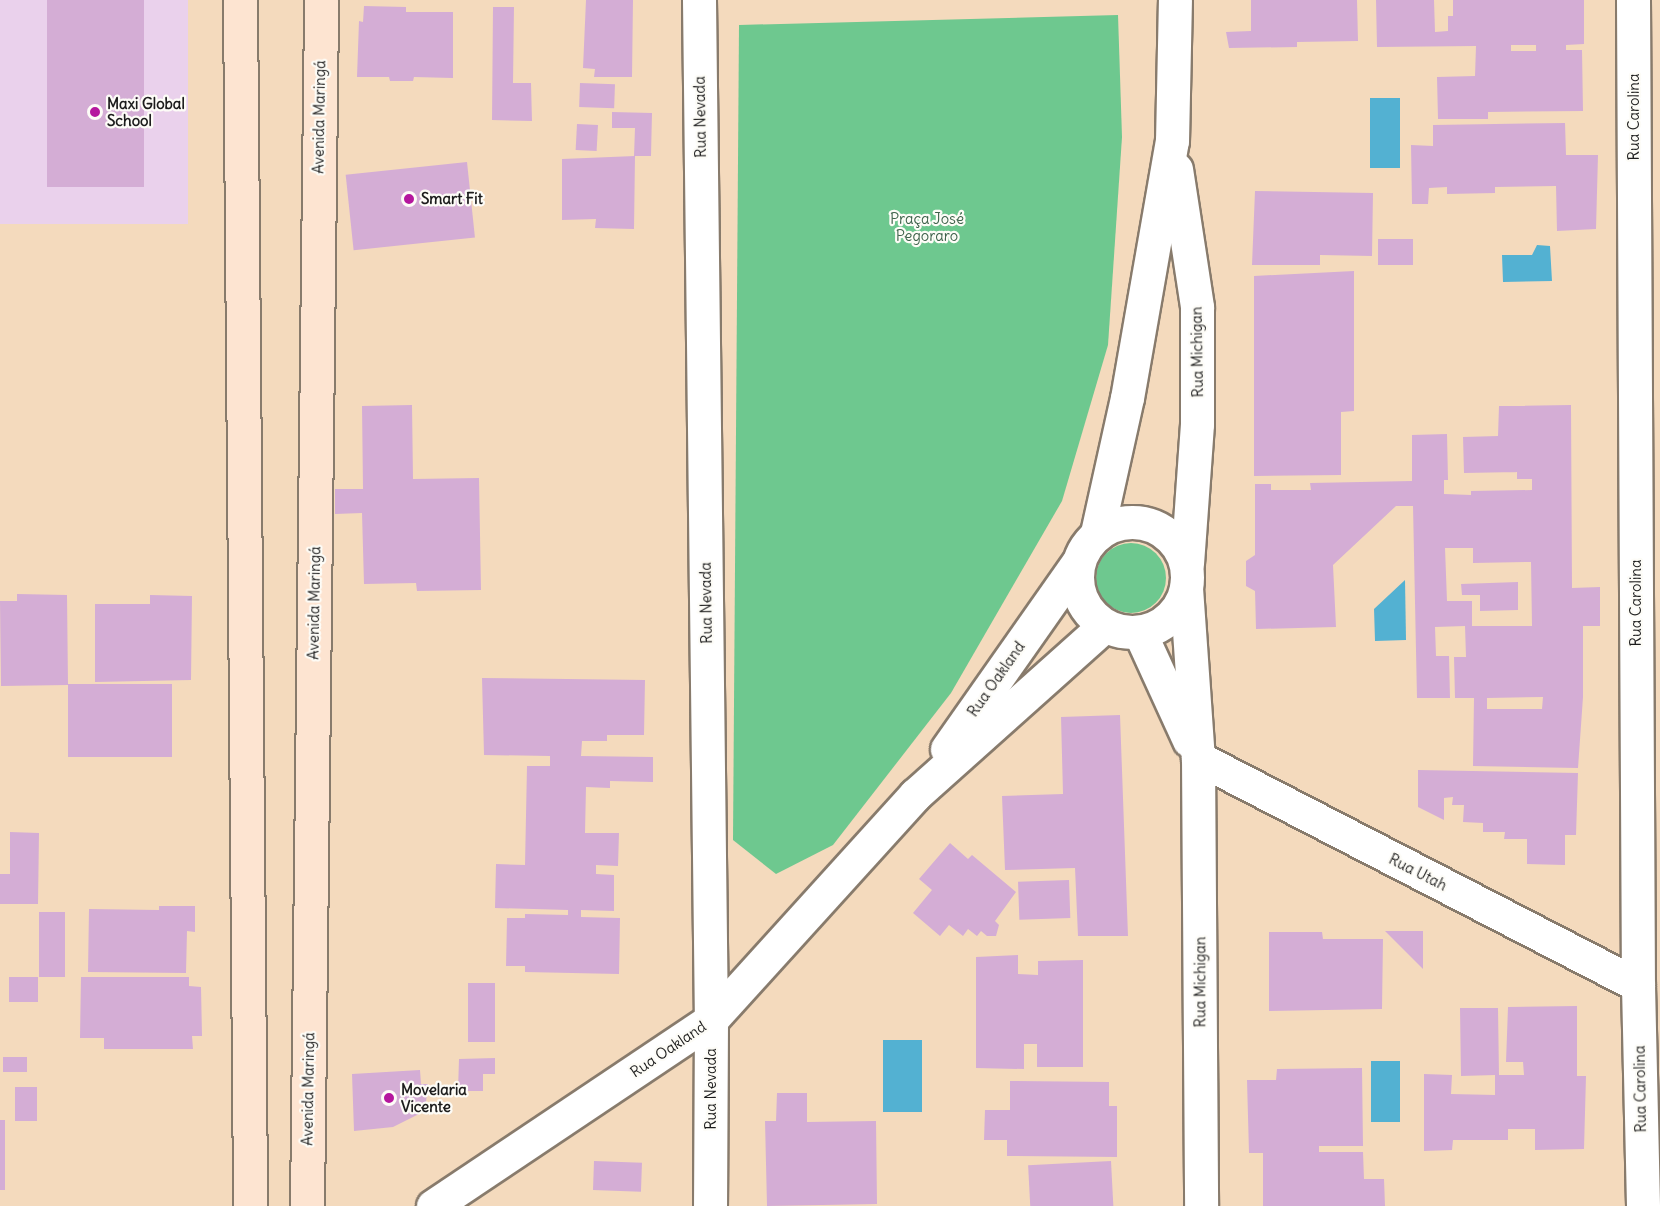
<!DOCTYPE html>
<html>
<head>
<meta charset="utf-8">
<style>
	body { margin:0 }
	#map { position:relative; width:1660px; height:1206px; overflow:hidden; background:#f4dabd; font-family:Delius,sans-serif }
	div>[style] { position:absolute }
	[style*='--x'] { left:calc(var(--x)*1px); top:calc(var(--y)*1px); width:calc(var(--w)*1px); rotate:calc(var(--a)*1deg) }
	.built>* { inset:0; background:#ead1ec; transform-origin:0 0 }
	.green>* { inset:0; background:#6ec88f }
	.round { border-radius:50% }
	.water>* { inset:0; background:#53b1d2; transform-origin:0 0 }
	.building>* { inset:0; background:#d4add5; transform-origin:0 0 }
	.roads { filter:drop-shadow(2px 0 #887b6c) drop-shadow(-2px 0 #887b6c) drop-shadow(0 2px #887b6c) drop-shadow(0 -2px #887b6c) }
	.minor>* { height:33px; margin:-16.5px; padding:0 16.5px; transform-origin:16.5px; border-radius:16.5px; background:#fff }
	.minor>.ring { margin:-16.5px; padding:0; box-sizing:content-box; background:none; border:33px solid #fff; border-radius:50% }
	.secondary>* { height:33px; margin:-16.5px; padding:0 16.5px; transform-origin:16.5px; border-radius:16.5px; background:#fde4d1 }
	.dots>* { width:16px; height:16px; translate:-50% -50%; box-sizing:border-box; border:3px solid #fdfcf7; border-radius:50% }
	span { translate:-50% -50%; white-space:nowrap; text-align:center; line-height:1.15; -webkit-text-stroke:4.5px #fdfcf7; paint-order:stroke }
	.poi-label { font-size:15px; color:#1c1c1c; font-weight:700 }
	.left { translate:0 -50%; text-align:left }
	.street-label { font-size:15px; color:#1c1c1c }
	.park-label { font-size:15px; color:#3d614a }
</style>
</head>
<body>
<div id="map">
	<div class="built">
		<i style="left:0;top:0;width:188px;height:224px"></i>
	</div>
	<div class="green">
		<i style="clip-path:polygon(1118px 15px,1122px 137px,1108px 345px,1062px 501px,951px 693px,833px 845px,776px 874px,733px 840px,739px 25px)"></i>
		<i class="round" style="left:1096px;top:543px;width:70px;height:70px"></i>
	</div>
	<div class="water">
		<i style="left:1370px;top:98px;width:30px;height:70px"></i>
		<i style="clip-path:polygon(1537px 245px,1550px 246px,1552px 281px,1503px 282px,1502px 255px,1532px 255px)"></i>
		<i style="clip-path:polygon(1405px 580px,1406px 640px,1375px 641px,1374px 609px)"></i>
		<i style="left:883px;top:1040px;width:39px;height:72px"></i>
		<i style="left:1371px;top:1061px;width:29px;height:61px"></i>
	</div>
	<div class="building">
		<i style="left:47px;top:0;width:97px;height:187px"></i>
		<i style="clip-path:polygon(586px 0,633px 0,632px 77px,594px 77px,595px 69px,583px 68px)"></i>
		<i style="clip-path:polygon(1251px 0,1357px 0,1358px 41px,1297px 42px,1297px 47px,1229px 48px,1226px 32px,1251px 31px)"></i>
		<i style="clip-path:polygon(evenodd,1376px 0,1434px 0,1435px 32px,1448px 31px,1448px 16px,1453px 16px,1453px 0,1584px 0,1584px 44px,1566px 45px,1566px 50px,1582px 50px,1583px 111px,1488px 112px,1488px 119px,1438px 119px,1437px 77px,1475px 76px,1476px 46px,1377px 47px,1376px 0,1511px 45px,1536px 45px,1536px 51px,1511px 51px,1511px 45px)"></i>
		<i style="clip-path:polygon(364px 6px,406px 7px,406px 12px,453px 12px,453px 78px,414px 77px,413px 81px,390px 81px,389px 77px,357px 77px,359px 21px,363px 22px)"></i>
		<i style="clip-path:polygon(493px 7px,514px 7px,513px 83px,531px 83px,532px 121px,492px 120px)"></i>
		<i style="left:580px;top:83px;width:35px;height:24px;rotate:2deg"></i>
		<i style="clip-path:polygon(612px 112px,652px 113px,651px 156px,634px 156px,635px 128px,612px 128px)"></i>
		<i style="clip-path:polygon(1565px 123px,1566px 155px,1598px 155px,1596px 229px,1557px 231px,1556px 186px,1495px 187px,1495px 193px,1447px 194px,1447px 187px,1429px 188px,1428px 204px,1412px 204px,1411px 145px,1433px 146px,1433px 125px)"></i>
		<i style="left:577px;top:124px;width:21px;height:26px;rotate:3deg"></i>
		<i style="clip-path:polygon(635px 156px,634px 229px,595px 228px,596px 219px,562px 220px,562px 159px)"></i>
		<i style="left:467px;top:162px;width:76px;height:122px;rotate:84deg"></i>
		<i style="clip-path:polygon(1255px 191px,1373px 193px,1372px 256px,1320px 255px,1320px 265px,1252px 265px)"></i>
		<i style="left:1378px;top:239px;width:35px;height:26px"></i>
		<i style="clip-path:polygon(1354px 271px,1354px 411px,1341px 412px,1341px 475px,1254px 476px,1254px 276px)"></i>
		<i style="clip-path:polygon(412px 405px,413px 479px,479px 478px,481px 590px,417px 591px,416px 583px,364px 584px,362px 513px,335px 514px,335px 489px,363px 489px,362px 406px)"></i>
		<i style="clip-path:polygon(evenodd,1571px 405px,1572px 588px,1600px 587px,1600px 626px,1583px 626px,1583px 697px,1578px 768px,1473px 766px,1474px 698px,1455px 698px,1454px 657px,1466px 657px,1465px 626px,1435px 627px,1436px 656px,1449px 656px,1450px 698px,1417px 698px,1413px 506px,1396px 506px,1333px 565px,1336px 627px,1256px 629px,1255px 591px,1246px 586px,1246px 561px,1255px 555px,1255px 484px,1271px 484px,1271px 490px,1311px 490px,1310px 483px,1412px 481px,1412px 435px,1447px 434px,1448px 480px,1444px 480px,1444px 494px,1471px 495px,1471px 491px,1532px 490px,1532px 479px,1517px 479px,1517px 472px,1464px 473px,1463px 437px,1498px 436px,1499px 406px,1571px 405px,1445px 548px,1473px 548px,1473px 563px,1531px 562px,1532px 626px,1472px 626px,1472px 601px,1447px 601px,1445px 548px,1571px 405px,1543px 697px,1542px 709px,1487px 709px,1487px 698px,1543px 697px)"></i>
		<i style="clip-path:polygon(1518px 582px,1518px 610px,1480px 611px,1480px 595px,1462px 595px,1461px 584px)"></i>
		<i style="clip-path:polygon(17px 594px,67px 595px,68px 685px,1px 686px,0 601px,17px 601px)"></i>
		<i style="clip-path:polygon(150px 595px,192px 596px,191px 680px,95px 682px,95px 604px,150px 604px)"></i>
		<i style="clip-path:polygon(482px 678px,645px 680px,644px 735px,607px 735px,607px 741px,582px 741px,581px 756px,653px 757px,653px 782px,610px 781px,610px 788px,586px 787px,585px 833px,619px 833px,618px 866px,596px 865px,596px 874px,614px 875px,614px 911px,581px 910px,581px 917px,620px 918px,619px 974px,525px 972px,525px 966px,506px 966px,507px 918px,525px 918px,525px 914px,568px 915px,568px 910px,495px 908px,496px 864px,525px 865px,527px 766px,550px 766px,550px 756px,484px 755px)"></i>
		<i style="left:172px;top:684px;width:73px;height:104px;rotate:90deg"></i>
		<i style="clip-path:polygon(1120px 715px,1128px 936px,1078px 936px,1075px 868px,1005px 870px,1002px 796px,1063px 794px,1061px 717px)"></i>
		<i style="clip-path:polygon(1418px 770px,1578px 773px,1576px 835px,1565px 835px,1565px 865px,1527px 864px,1527px 839px,1504px 839px,1505px 832px,1483px 832px,1483px 823px,1463px 822px,1464px 805px,1452px 805px,1453px 797px,1444px 798px,1444px 820px,1418px 807px)"></i>
		<i style="clip-path:polygon(10px 832px,39px 833px,38px 904px,0 904px,0 874px,10px 874px)"></i>
		<i style="clip-path:polygon(950px 843px,968px 859px,972px 855px,1016px 892px,995px 921px,999px 925px,996px 936px,987px 936px,981px 931px,977px 936px,968px 929px,963px 936px,949px 925px,940px 936px,913px 913px,932px 890px,919px 879px)"></i>
		<i style="left:1069px;top:880px;width:38px;height:51px;rotate:88deg"></i>
		<i style="clip-path:polygon(159px 906px,195px 906px,195px 932px,187px 931px,186px 973px,88px 972px,89px 909px,159px 910px)"></i>
		<i style="left:39px;top:912px;width:26px;height:65px"></i>
		<i style="clip-path:polygon(1385px 931px,1423px 931px,1423px 969px)"></i>
		<i style="clip-path:polygon(1269px 932px,1322px 932px,1323px 939px,1383px 939px,1382px 1009px,1269px 1011px)"></i>
		<i style="clip-path:polygon(1018px 955px,1018px 974px,1038px 975px,1038px 961px,1083px 960px,1083px 1067px,1037px 1067px,1037px 1044px,1024px 1044px,1024px 1069px,976px 1068px,976px 957px)"></i>
		<i style="left:9px;top:977px;width:29px;height:25px"></i>
		<i style="clip-path:polygon(81px 977px,189px 977px,189px 986px,201px 987px,202px 1036px,192px 1036px,193px 1049px,104px 1049px,104px 1038px,80px 1038px)"></i>
		<i style="left:495px;top:983px;width:59px;height:27px;rotate:90deg"></i>
		<i style="clip-path:polygon(1577px 1006px,1577px 1076px,1586px 1076px,1584px 1149px,1535px 1150px,1535px 1129px,1508px 1129px,1508px 1140px,1453px 1140px,1452px 1150px,1424px 1151px,1424px 1074px,1452px 1075px,1451px 1094px,1495px 1095px,1495px 1075px,1461px 1076px,1460px 1008px,1498px 1008px,1499px 1075px,1524px 1075px,1523px 1062px,1506px 1062px,1508px 1007px)"></i>
		<i style="left:3px;top:1057px;width:24px;height:15px"></i>
		<i style="clip-path:polygon(495px 1058px,495px 1074px,483px 1074px,483px 1091px,458px 1091px,459px 1059px)"></i>
		<i style="clip-path:polygon(1362px 1068px,1363px 1146px,1319px 1146px,1319px 1152px,1363px 1152px,1364px 1179px,1384px 1179px,1385px 1206px,1263px 1206px,1263px 1153px,1249px 1153px,1247px 1080px,1276px 1080px,1277px 1069px)"></i>
		<i style="clip-path:polygon(420px 1070px,421px 1084px,428px 1084px,425px 1111px,393px 1127px,354px 1131px,352px 1074px)"></i>
		<i style="clip-path:polygon(1010px 1081px,1109px 1082px,1109px 1106px,1117px 1106px,1117px 1157px,1007px 1156px,1007px 1140px,984px 1140px,985px 1110px,1010px 1110px)"></i>
		<i style="left:15px;top:1087px;width:22px;height:34px"></i>
		<i style="clip-path:polygon(777px 1093px,807px 1093px,807px 1122px,876px 1121px,877px 1204px,767px 1206px,765px 1121px,776px 1121px)"></i>
		<i style="left:0;top:1120px;width:5px;height:70px"></i>
		<i style="left:594px;top:1161px;width:48px;height:29px;rotate:2deg"></i>
		<i style="left:1111px;top:1161px;width:45px;height:83px;rotate:87deg"></i>
	</div>
	<div class="roads">
		<div class="minor">
			<i style="--x:699;--y:0;--w:1020;--a:89.33"></i>
			<i style="--x:711;--y:1020;--w:186;--a:90.3"></i>
			<i style="--x:1633;--y:0;--w:985;--a:89.71"></i>
			<i style="--x:1638;--y:985;--w:221;--a:88.7"></i>
			<i style="--x:1176;--y:169;--w:140;--a:81.3"></i>
			<i style="--x:1197;--y:307;--w:117;--a:90"></i>
			<i style="--x:1197;--y:424;--w:140;--a:94.1"></i>
			<i class="ring" style="left:1077px;top:522px;width:77px;height:77px"></i>
			<i style="--x:1097;--y:533;--w:138;--a:-77.5"></i>
			<i style="--x:1127;--y:398;--w:261;--a:-80.1"></i>
			<i style="--x:1172;--y:141;--w:141;--a:-88.8"></i>
			<i style="--x:1186;--y:588;--w:170;--a:86"></i>
			<i style="--x:1198;--y:758;--w:448;--a:89.6"></i>
			<i style="--x:1140;--y:633;--w:118;--a:65.4"></i>
			<i style="--x:947;--y:749;--w:226;--a:-54.9"></i>
			<i style="--x:1198;--y:758;--w:495;--a:27.3"></i>
			<i style="--x:433;--y:1206;--w:334;--a:-33.8"></i>
			<i style="--x:711;--y:1020;--w:304;--a:-47.8"></i>
			<i style="--x:915;--y:795;--w:254;--a:-41.8"></i>
		</div>
		<div class="secondary">
			<i style="--x:240;--y:0;--w:1206;--a:89.52"></i>
			<i style="--x:307;--y:1206;--w:1206;--a:-89.33"></i>
		</div>
	</div>
	<div class="dots">
		<i style="left:95px;top:112px;background:#b5179e"></i>
		<i style="left:409px;top:199px;background:#b5179e"></i>
		<i style="left:389px;top:1098px;background:#b5179e"></i>
	</div>
	<div class="poi-label">
		<span class="left" style="left:107px;top:112px">Maxi Global<br>School</span>
		<span class="left" style="left:421px;top:199px">Smart Fit</span>
		<span class="left" style="left:401px;top:1098px">Movelaria<br>Vicente</span>
	</div>
	<div class="street-label">
		<span style="left:319px;top:117px;rotate:-89deg">Avenida Maringá</span>
		<span style="left:700px;top:117px;rotate:-91deg">Rua Nevada</span>
		<span style="left:1634px;top:117px;rotate:-90deg">Rua Carolina</span>
		<span style="left:1197px;top:352px;rotate:-91deg">Rua Michigan</span>
		<span style="left:314px;top:603px;rotate:-89deg">Avenida Maringá</span>
		<span style="left:706px;top:603px;rotate:-91deg">Rua Nevada</span>
		<span style="left:1636px;top:603px;rotate:-90deg">Rua Carolina</span>
		<span style="left:996px;top:679px;rotate:-55deg">Rua Oakland</span>
		<span style="left:1418px;top:872px;rotate:27deg">Rua Utah</span>
		<span style="left:1200px;top:982px;rotate:-90deg">Rua Michigan</span>
		<span style="left:668px;top:1049px;rotate:-34deg">Rua Oakland</span>
		<span style="left:308px;top:1089px;rotate:-89deg">Avenida Maringá</span>
		<span style="left:711px;top:1089px;rotate:-90deg">Rua Nevada</span>
		<span style="left:1640px;top:1089px;rotate:-91deg">Rua Carolina</span>
	</div>
	<div class="park-label">
		<span style="left:927px;top:227px">Praça José<br>Pegoraro</span>
	</div>
</div>
</body>
</html>
